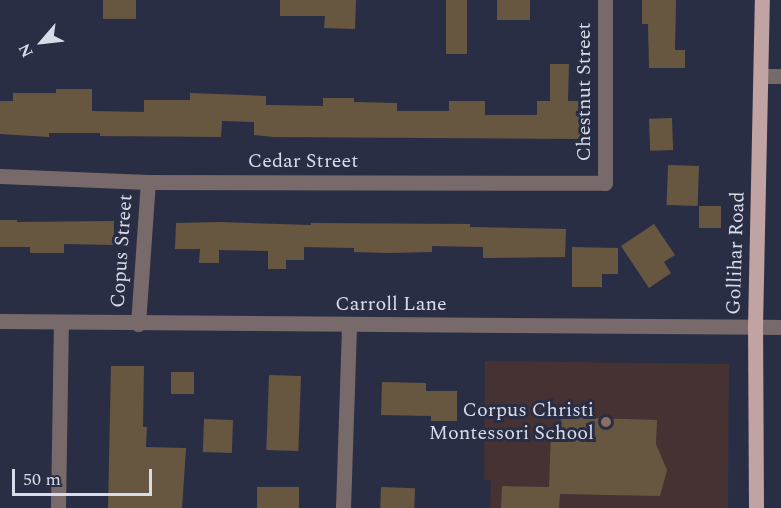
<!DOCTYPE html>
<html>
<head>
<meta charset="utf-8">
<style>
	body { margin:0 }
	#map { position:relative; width:781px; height:508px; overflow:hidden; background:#2a2e44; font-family:Spectral,serif }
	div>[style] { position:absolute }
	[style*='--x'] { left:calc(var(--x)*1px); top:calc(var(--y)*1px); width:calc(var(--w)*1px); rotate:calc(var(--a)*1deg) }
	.education>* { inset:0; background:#463133 }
	.building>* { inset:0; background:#675741; transform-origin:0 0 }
	.minor>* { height:15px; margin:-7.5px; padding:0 7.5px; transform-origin:7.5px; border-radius:7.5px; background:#786a6a }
	.major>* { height:15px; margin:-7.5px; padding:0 7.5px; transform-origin:7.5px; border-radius:7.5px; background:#c0a3a2 }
	.dots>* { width:16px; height:16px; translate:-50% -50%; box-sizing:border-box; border:3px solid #2a2e44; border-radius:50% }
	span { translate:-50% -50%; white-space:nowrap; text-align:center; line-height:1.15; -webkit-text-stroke:6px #2a2e44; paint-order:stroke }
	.street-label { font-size:20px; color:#d8dcea }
	.poi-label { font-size:20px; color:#d8dcea }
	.right { translate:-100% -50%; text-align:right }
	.north { position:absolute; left:12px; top:12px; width:60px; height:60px; -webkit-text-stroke:4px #2a2e44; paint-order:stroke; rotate:242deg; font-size:16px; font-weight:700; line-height:24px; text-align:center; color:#d8dcea }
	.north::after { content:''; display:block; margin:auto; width:21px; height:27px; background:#d8dcea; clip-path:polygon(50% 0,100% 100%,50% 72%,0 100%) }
	.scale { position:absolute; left:12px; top:469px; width:140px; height:27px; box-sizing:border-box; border:3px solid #d8dcea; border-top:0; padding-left:8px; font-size:18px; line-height:21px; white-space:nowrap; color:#d8dcea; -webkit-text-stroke:4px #2a2e44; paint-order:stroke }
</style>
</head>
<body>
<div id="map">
	<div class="education">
		<i style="clip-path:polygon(485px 361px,729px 364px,728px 508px,490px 508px,491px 480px,484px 480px)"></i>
	</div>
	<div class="building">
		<i style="left:103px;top:0;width:33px;height:19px"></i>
		<i style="clip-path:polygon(280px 0,356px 0,355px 29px,324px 28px,325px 16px,280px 16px)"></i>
		<i style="left:446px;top:0;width:21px;height:54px"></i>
		<i style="left:497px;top:0;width:33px;height:20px"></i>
		<i style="clip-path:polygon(642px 0,676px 0,675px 50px,685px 50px,685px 68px,649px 68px,648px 24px,642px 24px)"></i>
		<i style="clip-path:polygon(550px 64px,569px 64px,568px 101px,582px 101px,583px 139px,274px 137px,254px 135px,254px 122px,222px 121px,221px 137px,100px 136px,100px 133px,49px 133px,49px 137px,0 134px,0 101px,13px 101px,13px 93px,56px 93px,56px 89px,92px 89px,92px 111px,144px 112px,144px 100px,190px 100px,190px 93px,266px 96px,266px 105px,323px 106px,323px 98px,354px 98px,354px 102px,397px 103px,397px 111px,449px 111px,449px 101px,485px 101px,485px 115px,537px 115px,537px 101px,550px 101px)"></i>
		<i style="left:672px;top:118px;width:32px;height:23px;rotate:88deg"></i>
		<i style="left:668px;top:165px;width:31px;height:40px;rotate:2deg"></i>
		<i style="left:699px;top:206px;width:22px;height:22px"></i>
		<i style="clip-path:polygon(0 220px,17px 220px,17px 222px,114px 221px,114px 245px,64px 244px,64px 253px,30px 253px,30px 247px,0 247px)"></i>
		<i style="clip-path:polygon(219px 222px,311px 225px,311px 223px,470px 224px,470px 227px,566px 229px,565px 257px,483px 258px,483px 247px,432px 246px,432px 252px,389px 253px,354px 252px,354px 248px,304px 247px,304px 260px,286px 260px,286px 269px,268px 269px,268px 251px,219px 250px,219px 263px,199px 263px,200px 249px,175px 249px,176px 223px)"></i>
		<i style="clip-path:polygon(654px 224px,675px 255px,664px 262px,671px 273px,649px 288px,621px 246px)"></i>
		<i style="clip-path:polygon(572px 247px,618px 248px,618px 274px,602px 274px,602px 287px,572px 287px)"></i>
		<i style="clip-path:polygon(111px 366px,144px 366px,143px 427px,147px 427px,146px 447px,186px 448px,182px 508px,108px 508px)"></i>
		<i style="left:171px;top:372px;width:23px;height:22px"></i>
		<i style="left:269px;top:375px;width:32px;height:75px;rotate:2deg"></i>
		<i style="clip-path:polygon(382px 382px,426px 383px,426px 391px,457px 391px,457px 421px,431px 421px,431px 416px,381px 415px)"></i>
		<i style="clip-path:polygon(561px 417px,657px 420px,656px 444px,667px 470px,660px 496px,560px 494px,559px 508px,501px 508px,502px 486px,549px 487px,551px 432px,560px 432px)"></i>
		<i style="left:204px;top:419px;width:29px;height:33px;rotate:2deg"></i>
		<i style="left:257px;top:487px;width:42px;height:21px"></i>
		<i style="left:381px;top:487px;width:34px;height:21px;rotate:2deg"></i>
	</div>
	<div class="minor">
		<i style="--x:762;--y:76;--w:19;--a:0"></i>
		<i style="--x:0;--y:176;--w:148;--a:2.3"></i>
		<i style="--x:148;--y:182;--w:457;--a:0.1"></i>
		<i style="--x:605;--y:183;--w:183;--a:-90"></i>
		<i style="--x:0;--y:321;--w:781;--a:0.44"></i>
		<i style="--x:138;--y:324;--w:142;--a:-86"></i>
		<i style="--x:58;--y:508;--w:186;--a:-89.1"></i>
		<i style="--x:343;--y:508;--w:183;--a:-88.1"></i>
	</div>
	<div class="major">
		<i style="--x:756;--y:508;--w:181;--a:-90.3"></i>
		<i style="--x:755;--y:327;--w:327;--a:-88.8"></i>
	</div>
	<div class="dots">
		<i style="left:606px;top:422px;background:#8d6e63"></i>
	</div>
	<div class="street-label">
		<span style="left:584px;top:92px;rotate:-90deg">Chestnut Street</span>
		<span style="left:303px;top:161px">Cedar Street</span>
		<span style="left:122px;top:251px;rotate:-86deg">Copus Street</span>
		<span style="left:736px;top:253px;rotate:-88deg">Gollihar Road</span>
		<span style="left:391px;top:304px">Carroll Lane</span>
	</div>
	<div class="poi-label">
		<span class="right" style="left:594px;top:422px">Corpus Christi<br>Montessori School</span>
	</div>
	<div class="north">N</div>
	<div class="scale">50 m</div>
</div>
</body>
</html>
